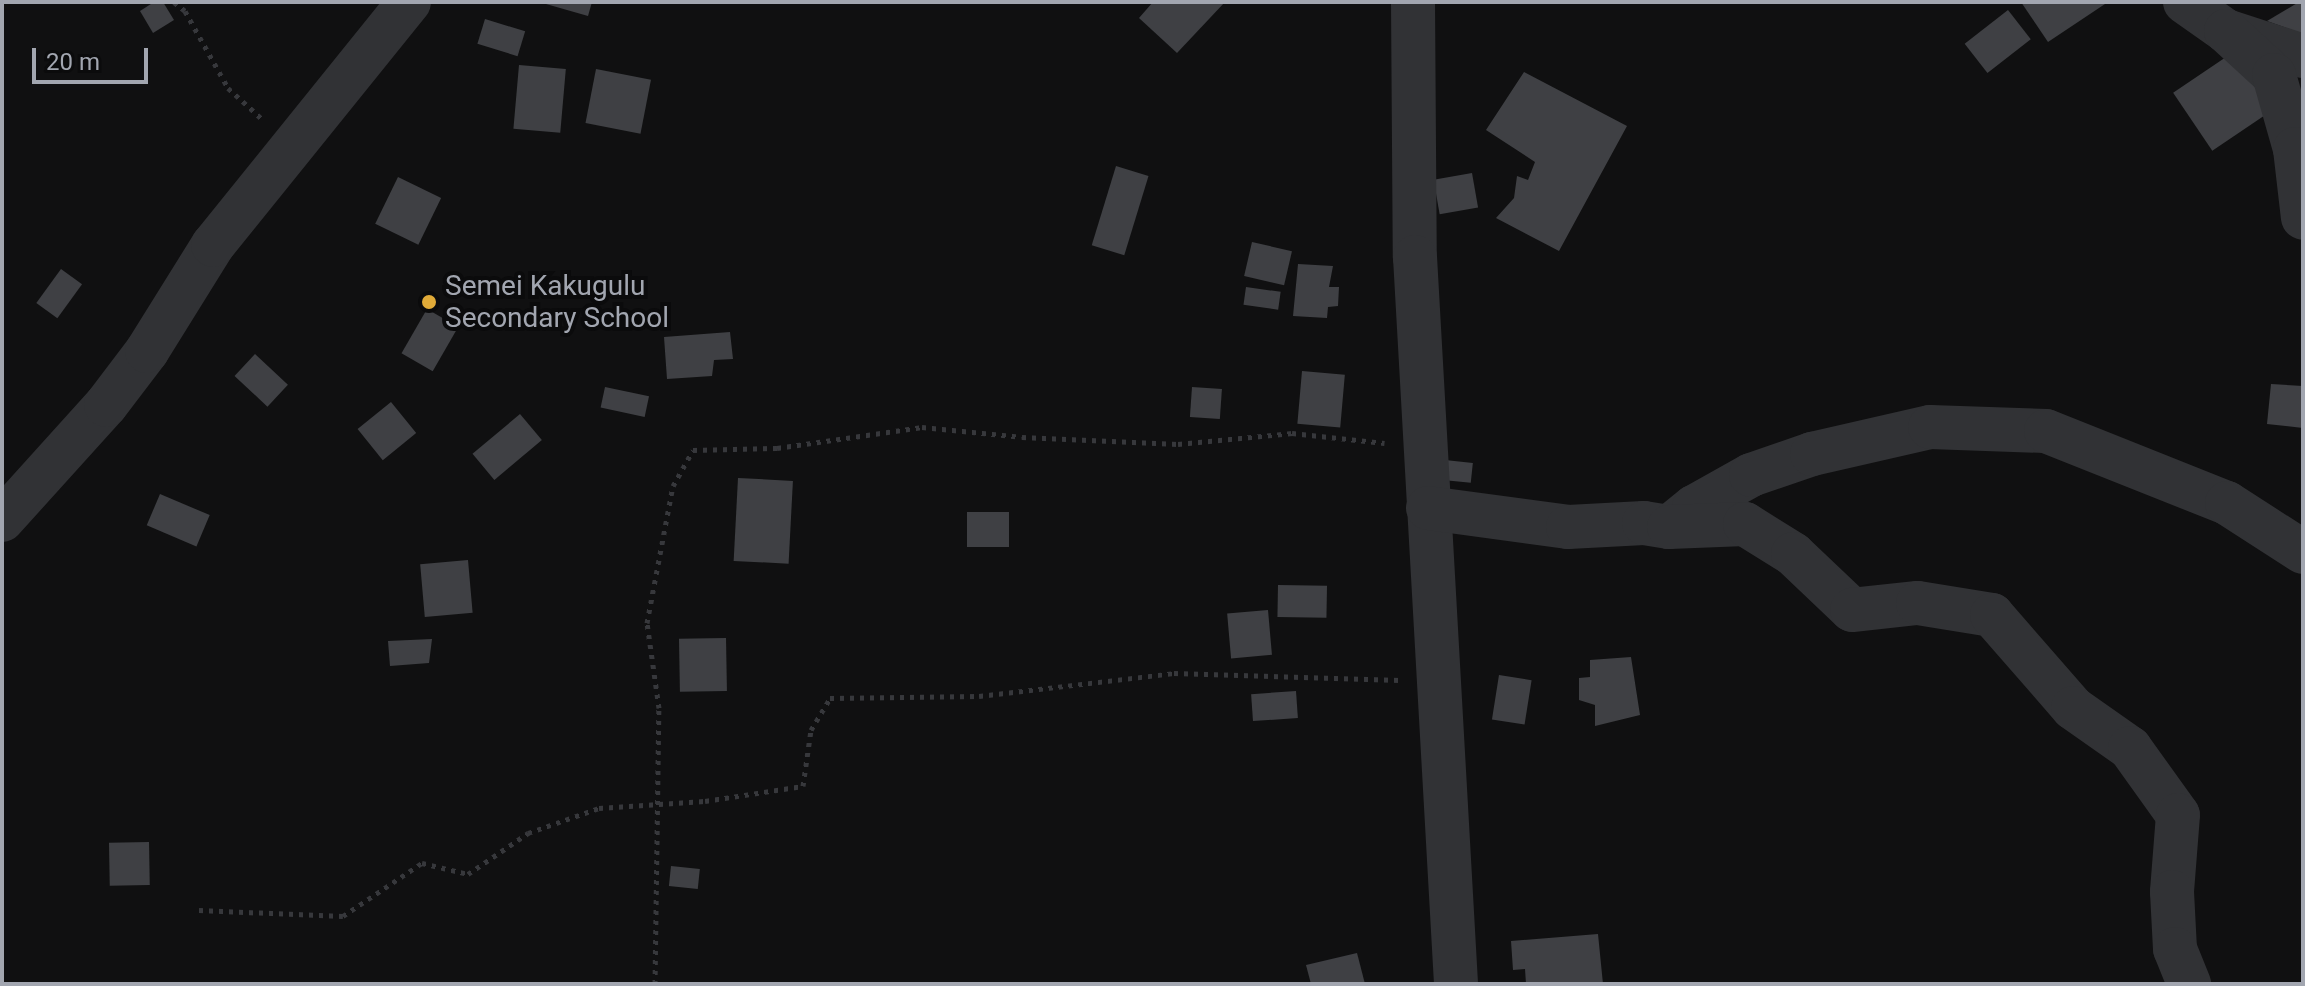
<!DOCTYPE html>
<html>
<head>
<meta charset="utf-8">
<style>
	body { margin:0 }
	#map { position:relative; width:2305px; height:986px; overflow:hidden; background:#101011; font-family:Roboto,sans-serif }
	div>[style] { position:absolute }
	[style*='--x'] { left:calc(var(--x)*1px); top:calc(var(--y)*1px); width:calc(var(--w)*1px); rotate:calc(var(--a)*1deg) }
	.building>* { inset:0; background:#3f4044; transform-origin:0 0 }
	.path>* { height:5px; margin-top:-2.5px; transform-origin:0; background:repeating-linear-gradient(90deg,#37383c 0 4px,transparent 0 10px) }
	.minor>* { height:44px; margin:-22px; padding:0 22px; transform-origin:22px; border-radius:22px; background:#313235 }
	.dots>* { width:22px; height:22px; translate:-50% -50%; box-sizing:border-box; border:4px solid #0b0b0c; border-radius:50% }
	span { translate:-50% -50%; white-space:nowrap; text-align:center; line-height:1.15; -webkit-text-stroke:8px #0b0b0c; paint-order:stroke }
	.poi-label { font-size:28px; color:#a2a6b0 }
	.left { translate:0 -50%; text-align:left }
	.frame { position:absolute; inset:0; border:4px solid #a2a6b0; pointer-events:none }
	.scale { position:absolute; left:32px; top:48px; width:116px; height:36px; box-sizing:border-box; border:4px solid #a2a6b0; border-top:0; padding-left:10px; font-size:24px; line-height:28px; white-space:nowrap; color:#a2a6b0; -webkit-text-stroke:6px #0b0b0c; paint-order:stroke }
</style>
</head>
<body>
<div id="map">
	<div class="building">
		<i style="clip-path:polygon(154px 2px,163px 2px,174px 20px,153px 33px,140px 11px)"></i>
		<i style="clip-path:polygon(539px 2px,592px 2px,588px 16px)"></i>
		<i style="clip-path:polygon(1153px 2px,1225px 2px,1177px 53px,1139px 18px)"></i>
		<i style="clip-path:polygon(2021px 2px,2108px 2px,2048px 42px)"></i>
		<i style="clip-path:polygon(2299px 2px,2303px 4px,2303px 34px,2267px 21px)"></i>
		<i style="left:2008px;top:10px;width:37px;height:55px;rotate:52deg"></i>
		<i style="left:485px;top:19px;width:42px;height:26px;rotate:17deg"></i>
		<i style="left:2232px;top:53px;width:70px;height:71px;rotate:56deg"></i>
		<i style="left:519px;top:65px;width:47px;height:64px;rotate:5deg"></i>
		<i style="left:596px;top:69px;width:56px;height:55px;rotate:11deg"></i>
		<i style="clip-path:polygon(1524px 72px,1627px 126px,1559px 251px,1496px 218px,1514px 198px,1517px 176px,1528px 180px,1535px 162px,1486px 130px)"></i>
		<i style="left:1116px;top:166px;width:34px;height:83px;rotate:17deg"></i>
		<i style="left:1472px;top:173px;width:35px;height:39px;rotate:80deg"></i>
		<i style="left:398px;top:177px;width:48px;height:52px;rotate:26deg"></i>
		<i style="left:1252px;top:242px;width:41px;height:35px;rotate:13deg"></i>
		<i style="clip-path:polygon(1298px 264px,1333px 266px,1329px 287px,1339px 287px,1338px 306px,1328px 307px,1327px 318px,1293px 316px)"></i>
		<i style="left:61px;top:269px;width:26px;height:42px;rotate:36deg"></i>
		<i style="left:1246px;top:287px;width:35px;height:18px;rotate:8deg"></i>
		<i style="left:427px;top:309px;width:36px;height:51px;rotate:30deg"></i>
		<i style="clip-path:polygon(730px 332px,733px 359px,714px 360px,712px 376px,667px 379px,664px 337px)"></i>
		<i style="left:255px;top:354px;width:45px;height:30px;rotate:43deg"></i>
		<i style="left:1302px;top:371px;width:43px;height:53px;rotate:5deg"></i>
		<i style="clip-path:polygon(2271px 384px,2303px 386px,2303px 428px,2267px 424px)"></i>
		<i style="left:605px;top:387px;width:45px;height:21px;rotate:12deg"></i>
		<i style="left:1192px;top:387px;width:30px;height:30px;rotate:4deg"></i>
		<i style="left:391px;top:402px;width:40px;height:43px;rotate:51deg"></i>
		<i style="left:520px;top:414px;width:34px;height:62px;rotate:50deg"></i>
		<i style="left:1445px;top:460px;width:28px;height:20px;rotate:6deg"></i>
		<i style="left:738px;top:478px;width:55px;height:83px;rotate:3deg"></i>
		<i style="left:160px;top:494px;width:54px;height:34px;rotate:23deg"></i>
		<i style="left:967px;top:512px;width:42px;height:35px"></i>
		<i style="left:468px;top:560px;width:53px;height:48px;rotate:85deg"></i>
		<i style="left:1278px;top:585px;width:49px;height:32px;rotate:1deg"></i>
		<i style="left:1268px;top:610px;width:45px;height:41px;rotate:85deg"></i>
		<i style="left:726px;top:638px;width:53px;height:47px;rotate:89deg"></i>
		<i style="clip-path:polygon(432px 639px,429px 663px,390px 666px,388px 641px)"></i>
		<i style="clip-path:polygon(1631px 657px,1640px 715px,1595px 726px,1595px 705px,1579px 700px,1579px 678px,1590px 677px,1590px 660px)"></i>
		<i style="left:1499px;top:675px;width:33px;height:45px;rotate:9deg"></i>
		<i style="left:1296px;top:691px;width:27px;height:45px;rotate:86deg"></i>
		<i style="left:149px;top:842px;width:43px;height:40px;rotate:89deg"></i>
		<i style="left:671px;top:866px;width:29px;height:20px;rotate:6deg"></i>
		<i style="clip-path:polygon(1598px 934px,1603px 984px,1526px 984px,1525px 969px,1513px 970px,1511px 941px)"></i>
		<i style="clip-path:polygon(1357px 953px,1365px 984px,1311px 984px,1306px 965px)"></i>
	</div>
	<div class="path">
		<i style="--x:174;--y:2;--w:14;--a:39"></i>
		<i style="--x:185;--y:11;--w:88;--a:60.8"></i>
		<i style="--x:228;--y:88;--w:45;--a:42.3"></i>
		<i style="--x:199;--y:910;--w:144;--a:2.4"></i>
		<i style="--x:343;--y:916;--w:95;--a:-33.9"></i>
		<i style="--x:422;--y:863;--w:47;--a:13.4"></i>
		<i style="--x:468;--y:874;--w:73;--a:-34.3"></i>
		<i style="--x:528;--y:833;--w:75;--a:-19.4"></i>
		<i style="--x:599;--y:808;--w:106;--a:-3.8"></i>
		<i style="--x:705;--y:801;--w:99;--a:-8.7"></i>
		<i style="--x:803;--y:786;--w:57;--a:-81.9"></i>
		<i style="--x:811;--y:730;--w:37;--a:-59"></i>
		<i style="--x:830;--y:698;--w:149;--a:-0.8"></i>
		<i style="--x:979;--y:696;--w:196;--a:-6.7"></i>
		<i style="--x:1174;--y:673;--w:226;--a:1.8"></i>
		<i style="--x:655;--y:984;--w:276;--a:-89.2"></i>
		<i style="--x:659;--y:708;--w:86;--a:-98"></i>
		<i style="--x:647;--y:623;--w:139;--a:-79.3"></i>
		<i style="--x:673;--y:486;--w:41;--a:-60.9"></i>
		<i style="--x:693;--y:450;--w:84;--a:-1.4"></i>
		<i style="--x:777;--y:448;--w:147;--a:-8.2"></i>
		<i style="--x:922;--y:427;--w:100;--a:5.7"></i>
		<i style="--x:1022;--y:437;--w:156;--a:2.6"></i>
		<i style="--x:1178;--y:444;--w:115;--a:-5.5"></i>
		<i style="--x:1292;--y:433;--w:93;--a:6.2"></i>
	</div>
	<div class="minor">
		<i style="--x:1413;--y:2;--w:255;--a:89.6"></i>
		<i style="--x:1415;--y:257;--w:728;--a:86.77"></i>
		<i style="--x:2185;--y:2;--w:50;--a:35.3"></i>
		<i style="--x:2226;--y:31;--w:81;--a:18"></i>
		<i style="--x:2226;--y:31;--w:65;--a:42.5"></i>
		<i style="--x:2274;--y:75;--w:77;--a:74.2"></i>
		<i style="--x:2295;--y:149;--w:69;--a:83.4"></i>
		<i style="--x:1428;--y:508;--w:141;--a:7.7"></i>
		<i style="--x:1568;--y:527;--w:76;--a:-3"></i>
		<i style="--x:1644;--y:523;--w:25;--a:9"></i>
		<i style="--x:1669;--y:527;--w:32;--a:-39"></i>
		<i style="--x:1694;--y:507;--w:65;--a:-29.3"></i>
		<i style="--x:1751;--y:475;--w:65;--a:-19"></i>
		<i style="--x:1812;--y:454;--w:121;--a:-12.9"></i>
		<i style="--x:1930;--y:427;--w:116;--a:2"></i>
		<i style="--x:2046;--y:431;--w:195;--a:21.7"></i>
		<i style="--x:2227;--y:503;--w:90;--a:32.8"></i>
		<i style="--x:2;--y:520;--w:155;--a:-47.9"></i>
		<i style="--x:106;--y:405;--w:68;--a:-52.8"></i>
		<i style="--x:147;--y:351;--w:125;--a:-58.1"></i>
		<i style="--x:213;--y:245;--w:312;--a:-51.1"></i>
		<i style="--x:1669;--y:527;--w:76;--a:-2.3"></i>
		<i style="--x:1745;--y:524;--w:57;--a:32"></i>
		<i style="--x:1793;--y:554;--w:81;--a:43.5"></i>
		<i style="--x:1852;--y:610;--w:66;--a:-6.1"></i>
		<i style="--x:1918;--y:603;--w:75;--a:9.2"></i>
		<i style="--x:1992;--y:615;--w:123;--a:48.9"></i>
		<i style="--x:2073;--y:708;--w:70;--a:35.1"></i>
		<i style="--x:2130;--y:748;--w:82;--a:54.4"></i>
		<i style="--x:2178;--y:815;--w:77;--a:94.5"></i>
		<i style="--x:2172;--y:892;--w:57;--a:87"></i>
		<i style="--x:2175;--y:949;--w:38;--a:68"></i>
	</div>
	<div class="dots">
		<i style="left:429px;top:302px;background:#e0aa38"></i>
	</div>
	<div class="poi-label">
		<span class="left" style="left:445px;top:302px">Semei Kakugulu<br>Secondary School</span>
	</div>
	<div class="frame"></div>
	<div class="scale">20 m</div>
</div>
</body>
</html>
